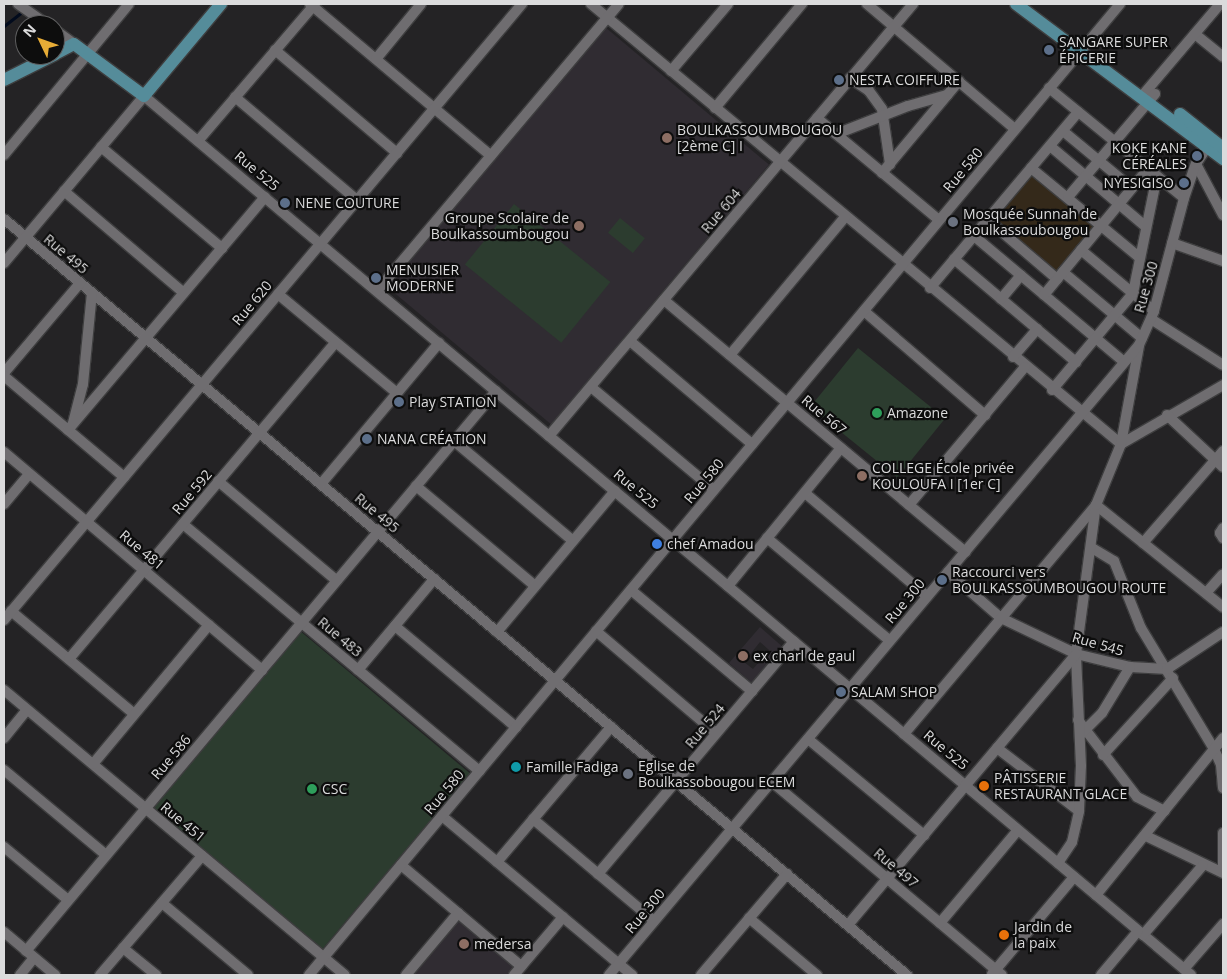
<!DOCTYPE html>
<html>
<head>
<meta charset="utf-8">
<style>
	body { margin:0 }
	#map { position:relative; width:1227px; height:979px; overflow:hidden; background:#242325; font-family:"Open Sans",sans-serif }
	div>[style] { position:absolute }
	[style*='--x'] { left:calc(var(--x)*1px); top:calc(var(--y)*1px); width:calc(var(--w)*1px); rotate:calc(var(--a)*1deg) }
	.commercial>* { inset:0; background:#34291a; transform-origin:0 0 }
	.built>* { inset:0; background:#302c32; transform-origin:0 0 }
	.green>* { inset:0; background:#2c3c2f; transform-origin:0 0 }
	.stream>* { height:2.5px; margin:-1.25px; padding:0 1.25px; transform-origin:1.25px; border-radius:1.25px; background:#020b1d }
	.roads { filter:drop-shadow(1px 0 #3e3e3f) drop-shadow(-1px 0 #3e3e3f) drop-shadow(0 1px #3e3e3f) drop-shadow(0 -1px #3e3e3f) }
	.minor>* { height:10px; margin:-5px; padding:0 5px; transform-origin:5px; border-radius:5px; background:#6f6d70 }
	.major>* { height:12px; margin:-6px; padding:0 6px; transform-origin:6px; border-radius:6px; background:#558c9a }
	.dots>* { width:14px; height:14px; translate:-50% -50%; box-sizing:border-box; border:2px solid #0d0d0d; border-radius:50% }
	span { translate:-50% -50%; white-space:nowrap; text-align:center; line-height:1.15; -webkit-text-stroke:4.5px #0d0d0d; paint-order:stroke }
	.poi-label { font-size:14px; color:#dbdbdc }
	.left { translate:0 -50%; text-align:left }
	.right { translate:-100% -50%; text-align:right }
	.street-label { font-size:14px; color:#dbdbdc }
	.frame { position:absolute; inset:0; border:5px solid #dbdbdc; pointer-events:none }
	.north { position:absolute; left:15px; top:15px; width:50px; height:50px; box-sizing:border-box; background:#0d0d0d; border:1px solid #5f5f60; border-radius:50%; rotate:312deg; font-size:14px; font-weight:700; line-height:20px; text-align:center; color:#dbdbdc }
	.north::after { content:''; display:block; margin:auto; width:18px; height:22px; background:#e7ac36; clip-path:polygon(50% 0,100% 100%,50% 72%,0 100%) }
</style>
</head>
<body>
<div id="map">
	<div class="commercial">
		<i style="left:1033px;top:170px;width:92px;height:67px;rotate:40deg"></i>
	</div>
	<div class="built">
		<i style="left:605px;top:27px;width:214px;height:339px;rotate:40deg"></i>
		<i style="clip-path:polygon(evenodd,760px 627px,784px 648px,753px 684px,729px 663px,760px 627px,760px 642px,769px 650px,753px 669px,744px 662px,760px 642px)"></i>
		<i style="clip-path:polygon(460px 919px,517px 968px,511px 975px,413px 975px)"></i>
	</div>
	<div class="green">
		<i style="left:514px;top:204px;width:124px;height:78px;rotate:39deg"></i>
		<i style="left:620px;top:218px;width:32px;height:19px;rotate:39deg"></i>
		<i style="left:858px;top:348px;width:112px;height:76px;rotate:39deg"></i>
		<i style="left:299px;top:630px;width:223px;height:229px;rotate:40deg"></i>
	</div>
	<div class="stream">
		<i style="--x:4;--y:26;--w:23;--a:-38"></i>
	</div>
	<div class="roads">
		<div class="minor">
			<i style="--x:18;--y:4;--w:37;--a:35"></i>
			<i style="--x:310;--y:4;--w:236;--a:40"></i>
			<i style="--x:591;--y:4;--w:689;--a:39.7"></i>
			<i style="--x:1121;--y:444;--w:118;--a:-30"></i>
			<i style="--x:867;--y:4;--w:194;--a:40.2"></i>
			<i style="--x:55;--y:30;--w:24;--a:36"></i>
			<i style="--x:1195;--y:34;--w:36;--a:39"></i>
			<i style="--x:275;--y:50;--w:160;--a:40.2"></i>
			<i style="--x:376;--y:59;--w:71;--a:-50.7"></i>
			<i style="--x:671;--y:71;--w:88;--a:-49.6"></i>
			<i style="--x:850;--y:78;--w:23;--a:34"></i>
			<i style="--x:869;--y:91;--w:22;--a:54"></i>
			<i style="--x:882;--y:109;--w:56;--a:81.7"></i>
			<i style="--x:1049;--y:88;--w:174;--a:39.2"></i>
			<i style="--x:1142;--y:96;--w:121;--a:-49.7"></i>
			<i style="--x:235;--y:97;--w:160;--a:40.2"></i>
			<i style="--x:715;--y:108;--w:136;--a:-50.1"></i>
			<i style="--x:817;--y:118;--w:159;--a:39.9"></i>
			<i style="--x:1063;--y:131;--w:89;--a:39.6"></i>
			<i style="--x:836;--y:134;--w:77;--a:-21.3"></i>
			<i style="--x:908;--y:106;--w:41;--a:-15.8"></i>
			<i style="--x:198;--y:141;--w:180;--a:-49.5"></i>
			<i style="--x:1050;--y:146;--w:124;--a:40.1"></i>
			<i style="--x:101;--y:147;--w:158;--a:39.9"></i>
			<i style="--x:4;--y:155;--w:196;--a:-50.4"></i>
			<i style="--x:1196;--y:164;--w:58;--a:62.1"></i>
			<i style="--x:1031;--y:168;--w:140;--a:39.5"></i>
			<i style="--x:882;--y:173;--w:120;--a:-50.1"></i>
			<i style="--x:64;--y:191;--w:157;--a:40.4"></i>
			<i style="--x:1068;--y:197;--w:135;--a:-49.8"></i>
			<i style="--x:4;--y:219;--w:1178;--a:39.94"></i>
			<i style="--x:988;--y:220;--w:91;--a:40.5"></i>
			<i style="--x:974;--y:236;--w:196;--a:40"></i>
			<i style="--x:1172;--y:243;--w:54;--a:19.4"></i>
			<i style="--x:1081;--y:250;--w:95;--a:39.9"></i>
			<i style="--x:954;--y:259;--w:160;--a:40.2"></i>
			<i style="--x:4;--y:263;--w:218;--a:-50"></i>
			<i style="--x:144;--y:96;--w:1367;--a:40.01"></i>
			<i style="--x:1063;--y:272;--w:103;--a:39.9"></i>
			<i style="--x:930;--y:288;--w:230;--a:-49.9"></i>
			<i style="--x:377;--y:291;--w:375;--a:-49.9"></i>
			<i style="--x:278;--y:294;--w:155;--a:39.8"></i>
			<i style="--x:1044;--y:295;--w:163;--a:-50.5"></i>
			<i style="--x:1001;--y:299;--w:31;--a:-50"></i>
			<i style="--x:664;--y:300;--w:393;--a:39.9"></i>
			<i style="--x:864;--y:311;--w:160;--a:40.7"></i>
			<i style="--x:1151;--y:319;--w:85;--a:32.6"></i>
			<i style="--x:630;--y:341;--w:160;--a:40.2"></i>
			<i style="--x:730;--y:355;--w:180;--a:-50.2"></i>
			<i style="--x:1013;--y:357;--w:37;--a:-49"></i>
			<i style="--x:4;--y:373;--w:118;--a:-49.8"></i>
			<i style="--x:4;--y:376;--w:157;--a:40.1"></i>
			<i style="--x:591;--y:387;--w:160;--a:39.9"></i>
			<i style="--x:1052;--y:390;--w:126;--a:-50.1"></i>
			<i style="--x:1133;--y:293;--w:119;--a:-78.4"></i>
			<i style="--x:1167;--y:415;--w:76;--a:42.9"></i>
			<i style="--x:73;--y:423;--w:40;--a:-75.6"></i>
			<i style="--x:83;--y:384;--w:91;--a:-84.4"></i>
			<i style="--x:68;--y:430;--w:305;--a:-49.8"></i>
			<i style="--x:549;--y:436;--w:565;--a:-49.88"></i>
			<i style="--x:454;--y:441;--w:155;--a:40"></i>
			<i style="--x:4;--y:452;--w:338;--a:40.2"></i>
			<i style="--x:218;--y:481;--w:155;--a:40"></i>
			<i style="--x:321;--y:484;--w:184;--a:-50.1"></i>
			<i style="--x:416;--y:486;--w:155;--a:40"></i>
			<i style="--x:805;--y:493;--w:160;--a:40.2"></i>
			<i style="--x:4;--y:504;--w:39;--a:-50"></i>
			<i style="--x:909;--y:505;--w:180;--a:-50"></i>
			<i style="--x:183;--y:524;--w:386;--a:39.8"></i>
			<i style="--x:1223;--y:528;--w:6;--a:121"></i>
			<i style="--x:1220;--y:533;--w:6;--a:59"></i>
			<i style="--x:767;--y:538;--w:160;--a:39.9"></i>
			<i style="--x:1143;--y:543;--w:122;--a:-49"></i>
			<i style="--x:1092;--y:548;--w:26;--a:31"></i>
			<i style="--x:1114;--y:561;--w:72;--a:68.1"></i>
			<i style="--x:1141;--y:628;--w:141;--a:58.9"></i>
			<i style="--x:1214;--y:749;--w:17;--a:66"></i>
			<i style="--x:1221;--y:765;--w:23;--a:85"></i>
			<i style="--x:948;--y:572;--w:70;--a:41"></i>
			<i style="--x:1001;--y:618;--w:83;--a:25.6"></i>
			<i style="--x:1076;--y:654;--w:56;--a:13.5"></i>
			<i style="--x:1130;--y:667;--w:37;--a:3"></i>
			<i style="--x:1167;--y:669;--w:67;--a:-33.5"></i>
			<i style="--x:728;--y:586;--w:178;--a:-50.7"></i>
			<i style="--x:631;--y:590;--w:158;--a:39.9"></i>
			<i style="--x:1206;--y:593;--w:25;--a:-48"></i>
			<i style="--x:11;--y:611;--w:160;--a:39.9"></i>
			<i style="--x:4;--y:620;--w:805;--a:-49.94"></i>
			<i style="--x:395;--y:626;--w:158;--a:39.9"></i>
			<i style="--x:596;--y:631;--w:157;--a:40.4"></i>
			<i style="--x:497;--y:632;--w:184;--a:-50.1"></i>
			<i style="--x:69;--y:659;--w:414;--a:-49.9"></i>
			<i style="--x:358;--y:670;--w:119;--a:-50.1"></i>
			<i style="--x:4;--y:690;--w:444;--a:39.9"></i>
			<i style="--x:1078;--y:720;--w:97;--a:52.5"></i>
			<i style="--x:1137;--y:797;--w:31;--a:27"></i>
			<i style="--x:904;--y:734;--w:299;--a:-50"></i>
			<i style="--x:1096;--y:505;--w:163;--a:38.8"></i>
			<i style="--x:1081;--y:734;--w:30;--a:-45"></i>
			<i style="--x:1102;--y:713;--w:54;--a:-58.7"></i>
			<i style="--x:4;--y:738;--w:36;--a:-51"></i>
			<i style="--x:808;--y:739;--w:151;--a:39.6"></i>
			<i style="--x:997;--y:748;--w:103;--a:37.5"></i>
			<i style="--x:1103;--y:755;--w:104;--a:-47.7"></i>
			<i style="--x:93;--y:764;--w:181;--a:-50.2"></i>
			<i style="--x:4;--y:770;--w:133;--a:39.8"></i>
			<i style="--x:772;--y:782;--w:300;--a:40"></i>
			<i style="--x:442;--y:816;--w:248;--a:39.9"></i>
			<i style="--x:533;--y:819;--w:158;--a:40.1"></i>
			<i style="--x:1146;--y:836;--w:85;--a:25.7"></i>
			<i style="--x:4;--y:847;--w:83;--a:39.6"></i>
			<i style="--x:497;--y:862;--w:177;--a:-49.8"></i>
			<i style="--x:1058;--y:863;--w:25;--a:-56"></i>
			<i style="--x:1072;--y:842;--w:32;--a:-77"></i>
			<i style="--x:1079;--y:811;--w:45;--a:-87.5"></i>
			<i style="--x:1081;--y:766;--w:112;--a:-92.6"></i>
			<i style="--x:1076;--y:654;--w:150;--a:-82.4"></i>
			<i style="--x:1096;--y:505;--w:66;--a:-67.7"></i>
			<i style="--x:1121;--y:444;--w:100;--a:-79.6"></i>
			<i style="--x:401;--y:865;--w:157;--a:40.1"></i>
			<i style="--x:1223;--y:872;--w:39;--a:-90"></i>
			<i style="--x:598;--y:874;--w:304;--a:-49.9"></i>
			<i style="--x:1096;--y:895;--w:202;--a:-51"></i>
			<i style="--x:162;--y:903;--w:112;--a:39.9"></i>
			<i style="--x:749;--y:918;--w:89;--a:40"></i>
			<i style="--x:940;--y:923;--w:121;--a:-50"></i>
			<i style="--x:848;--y:925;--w:354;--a:-49.9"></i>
			<i style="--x:4;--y:932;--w:67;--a:40.1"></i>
			<i style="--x:1143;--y:935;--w:92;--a:-49.4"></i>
			<i style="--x:123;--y:948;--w:43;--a:39.3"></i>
			<i style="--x:26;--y:951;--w:731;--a:-49.99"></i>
			<i style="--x:1184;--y:969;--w:60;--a:-49.1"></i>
			<i style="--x:992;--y:974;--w:127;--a:-49.8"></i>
			<i style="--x:20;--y:975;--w:22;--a:-51"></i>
			<i style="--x:100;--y:975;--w:157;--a:-49.4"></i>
			<i style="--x:309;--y:975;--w:1265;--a:-50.13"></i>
			<i style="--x:406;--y:975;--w:81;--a:-50"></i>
			<i style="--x:514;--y:975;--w:76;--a:-49.8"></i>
			<i style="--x:609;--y:975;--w:823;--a:-49.93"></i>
			<i style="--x:1139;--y:345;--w:37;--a:-66"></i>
			<i style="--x:1154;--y:311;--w:117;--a:-75.1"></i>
			<i style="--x:1184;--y:198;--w:36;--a:-71"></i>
			<i style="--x:1196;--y:164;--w:27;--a:-57"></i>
			<i style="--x:701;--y:975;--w:133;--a:-49.6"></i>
			<i style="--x:1101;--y:975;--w:57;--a:-49.9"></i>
		</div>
		<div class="major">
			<i style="--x:1016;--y:4;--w:259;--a:36.8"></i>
			<i style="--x:55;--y:54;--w:21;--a:-28"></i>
			<i style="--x:74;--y:44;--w:87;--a:36.6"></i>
			<i style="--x:144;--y:96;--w:120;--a:-50.1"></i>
			<i style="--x:4;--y:80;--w:56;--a:-26.6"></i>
			<i style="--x:1180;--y:114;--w:55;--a:38.3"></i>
		</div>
	</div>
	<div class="dots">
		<i style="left:1049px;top:50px;background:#5c6f8a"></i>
		<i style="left:839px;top:80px;background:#5c6f8a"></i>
		<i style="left:667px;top:138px;background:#8d6e63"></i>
		<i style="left:1197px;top:156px;background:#5c6f8a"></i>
		<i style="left:1184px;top:183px;background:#5c6f8a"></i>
		<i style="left:285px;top:203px;background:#5c6f8a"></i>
		<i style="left:953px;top:222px;background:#6b7280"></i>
		<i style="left:579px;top:226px;background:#8d6e63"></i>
		<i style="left:376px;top:278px;background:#5c6f8a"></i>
		<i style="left:399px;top:402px;background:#5c6f8a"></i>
		<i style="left:877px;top:413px;background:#2e9e5b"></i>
		<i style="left:367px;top:439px;background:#5c6f8a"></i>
		<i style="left:862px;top:476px;background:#8d6e63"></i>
		<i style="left:657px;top:544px;background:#3f7fe0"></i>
		<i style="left:942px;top:580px;background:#5c6f8a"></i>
		<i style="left:743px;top:656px;background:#8d6e63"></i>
		<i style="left:841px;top:692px;background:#5c6f8a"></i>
		<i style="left:516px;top:767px;background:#0f9aa8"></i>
		<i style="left:628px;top:774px;background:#6b7280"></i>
		<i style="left:984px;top:786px;background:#e8710a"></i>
		<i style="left:312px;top:789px;background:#2e9e5b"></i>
		<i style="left:1004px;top:935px;background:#e8710a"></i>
		<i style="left:464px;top:944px;background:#8d6e63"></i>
	</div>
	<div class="poi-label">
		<span class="left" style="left:1059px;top:50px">SANGARE SUPER<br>ÉPICERIE</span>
		<span class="left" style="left:849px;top:80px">NESTA COIFFURE</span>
		<span class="left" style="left:677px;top:138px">BOULKASSOUMBOUGOU<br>[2ème C] I</span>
		<span class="right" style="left:1187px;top:156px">KOKE KANE<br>CÉRÉALES</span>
		<span class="right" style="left:1174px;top:183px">NYESIGISO</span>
		<span class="left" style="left:295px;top:203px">NENE COUTURE</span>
		<span class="left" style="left:963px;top:222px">Mosquée Sunnah de<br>Boulkassoubougou</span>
		<span class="right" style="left:569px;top:226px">Groupe Scolaire de<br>Boulkassoumbougou</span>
		<span class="left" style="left:386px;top:278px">MENUISIER<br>MODERNE</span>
		<span class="left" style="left:409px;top:402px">Play STATION</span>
		<span class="left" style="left:887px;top:413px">Amazone</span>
		<span class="left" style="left:377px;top:439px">NANA CRÉATION</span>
		<span class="left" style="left:872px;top:476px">COLLEGE École privée<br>KOULOUFA I [1er C]</span>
		<span class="left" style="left:667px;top:544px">chef Amadou</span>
		<span class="left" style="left:952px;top:580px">Raccourci vers<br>BOULKASSOUMBOUGOU ROUTE</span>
		<span class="left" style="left:753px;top:656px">ex charl de gaul</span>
		<span class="left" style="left:851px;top:692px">SALAM SHOP</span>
		<span class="left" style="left:638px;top:774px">Eglise de<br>Boulkassobougou ECEM</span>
		<span class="left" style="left:526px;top:767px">Famille Fadiga</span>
		<span class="left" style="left:994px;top:786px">PÂTISSERIE<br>RESTAURANT GLACE</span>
		<span class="left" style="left:322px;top:789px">CSC</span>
		<span class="left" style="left:1014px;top:935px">Jardin de<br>la paix</span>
		<span class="left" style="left:474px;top:944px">medersa</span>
	</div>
	<div class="street-label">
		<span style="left:963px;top:170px;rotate:-50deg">Rue 580</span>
		<span style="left:257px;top:171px;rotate:40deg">Rue 525</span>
		<span style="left:721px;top:211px;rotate:-50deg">Rue 604</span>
		<span style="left:66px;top:254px;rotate:40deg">Rue 495</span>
		<span style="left:1146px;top:287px;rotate:-74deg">Rue 300</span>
		<span style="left:252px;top:303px;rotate:-50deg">Rue 620</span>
		<span style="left:824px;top:415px;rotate:40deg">Rue 567</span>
		<span style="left:704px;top:481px;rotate:-50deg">Rue 580</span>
		<span style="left:636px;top:489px;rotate:40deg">Rue 525</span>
		<span style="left:192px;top:492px;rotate:-50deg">Rue 592</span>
		<span style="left:377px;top:513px;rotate:40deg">Rue 495</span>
		<span style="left:142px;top:550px;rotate:40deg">Rue 481</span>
		<span style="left:905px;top:601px;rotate:-50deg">Rue 300</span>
		<span style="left:340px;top:637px;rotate:40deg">Rue 483</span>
		<span style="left:1098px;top:644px;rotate:16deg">Rue 545</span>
		<span style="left:705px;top:726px;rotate:-50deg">Rue 524</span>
		<span style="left:946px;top:750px;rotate:40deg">Rue 525</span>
		<span style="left:171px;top:757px;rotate:-50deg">Rue 586</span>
		<span style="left:444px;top:792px;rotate:-50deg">Rue 580</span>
		<span style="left:183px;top:822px;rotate:40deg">Rue 451</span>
		<span style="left:896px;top:868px;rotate:40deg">Rue 497</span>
		<span style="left:645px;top:911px;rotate:-50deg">Rue 300</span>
	</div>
	<div class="frame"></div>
	<div class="north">N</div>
</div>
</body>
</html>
